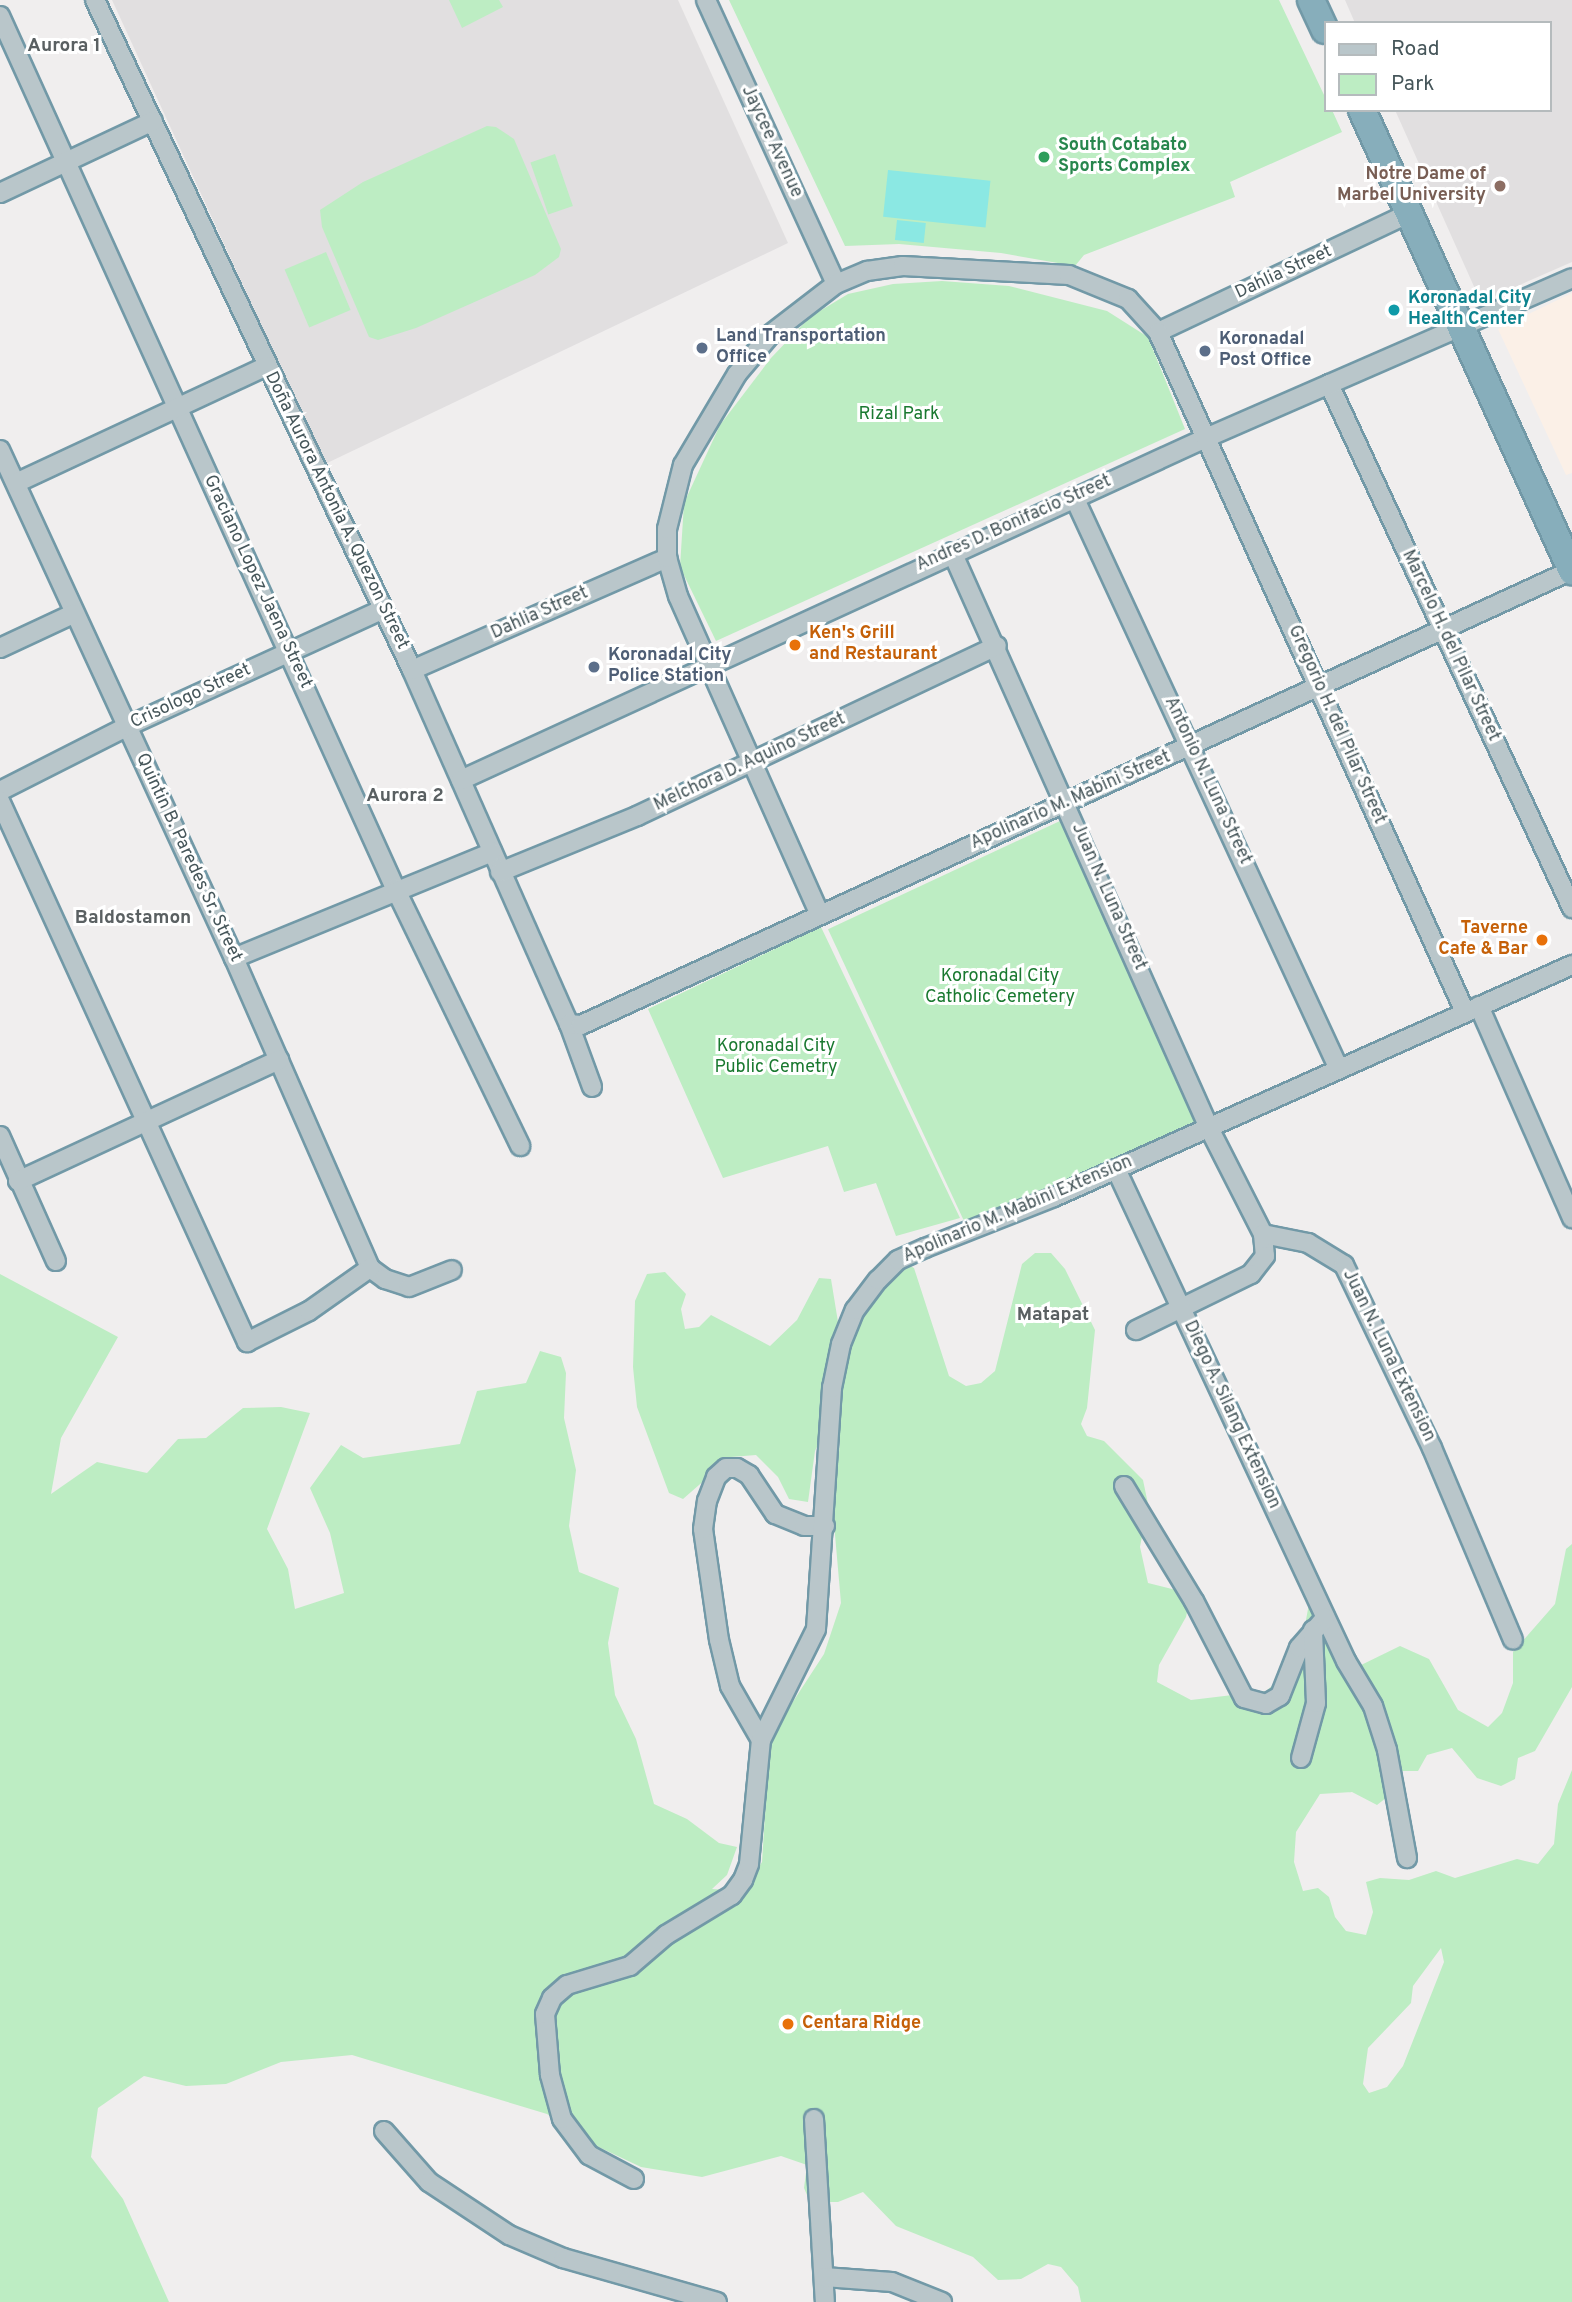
<!DOCTYPE html>
<html>
<head>
<meta charset="utf-8">
<style>
	body { margin:0 }
	#map { position:relative; width:1572px; height:2302px; overflow:hidden; background:#f0eeee; font-family:Overpass,sans-serif }
	div>[style] { position:absolute }
	[style*='--x'] { left:calc(var(--x)*1px); top:calc(var(--y)*1px); width:calc(var(--w)*1px); rotate:calc(var(--a)*1deg) }
	.commercial>* { inset:0; background:#fbf0e7 }
	.education>* { inset:0; background:#e1dfe0 }
	.green>* { inset:0; background:#bdedc3; transform-origin:0 0 }
	.water>* { inset:0; background:#8be8e3; transform-origin:0 0 }
	.roads { filter:drop-shadow(2px 0 #7299a7) drop-shadow(-2px 0 #7299a7) drop-shadow(0 2px #7299a7) drop-shadow(0 -2px #7299a7) }
	.minor>* { height:18px; margin:-9px; padding:0 9px; transform-origin:9px; border-radius:9px; background:#b9c6ca }
	.highway>* { height:26px; margin:-13px; padding:0 13px; transform-origin:13px; border-radius:13px; background:#87aebb }
	.dots>* { width:19px; height:19px; translate:-50% -50%; box-sizing:border-box; border:4px solid #fff; border-radius:50% }
	span { translate:-50% -50%; white-space:nowrap; text-align:center; line-height:1.15; -webkit-text-stroke:6px #fff; paint-order:stroke }
	.street-label { font-size:18px; color:#46565a }
	.leisure-label { font-size:18px; color:#27864d; font-weight:700 }
	.left { translate:0 -50%; text-align:left }
	.education-label { font-size:18px; color:#785e54; font-weight:700 }
	.right { translate:-100% -50%; text-align:right }
	.culture-label { font-size:18px; color:#0d838f; font-weight:700 }
	.service-label { font-size:18px; color:#4e5e75; font-weight:700 }
	.park-label { font-size:18px; color:#1a7930 }
	.food-label { font-size:18px; color:#c56008; font-weight:700 }
	.neighbourhood-label { font-size:19px; color:#5a6062; font-weight:700 }
	.legend { position:absolute; left:1324px; top:21px; width:228px; height:91px; box-sizing:border-box; background:#fff; border:2px solid #b5bbbd; margin:0; padding:9px 12px; list-style:none; font-size:21px; color:#46565a }
	.legend li { display:flex; align-items:center; gap:14px; height:35px }
	.legend b { width:35px; border:2px solid #b5bbbd }
</style>
</head>
<body>
<div id="map">
	<div class="commercial">
		<i style="clip-path:polygon(1572px 293px,1572px 473px,1566px 475px,1498px 329px)"></i>
	</div>
	<div class="education">
		<i style="clip-path:polygon(112px 0,678px 0,788px 243px,325px 464px)"></i>
		<i style="clip-path:polygon(1345px 0,1572px 0,1572px 262px,1490px 298px,1476px 291px,1395px 110px,1549px 110px,1549px 23px,1355px 23px)"></i>
	</div>
	<div class="green">
		<i style="clip-path:polygon(449px 0,499px 0,503px 7px,462px 28px)"></i>
		<i style="clip-path:polygon(729px 0,1279px 0,1325px 97px,1325px 110px,1332px 110px,1342px 132px,1230px 182px,1235px 197px,1084px 255px,1075px 266px,1001px 253px,899px 244px,845px 246px)"></i>
		<i style="clip-path:polygon(487px 126px,496px 127px,514px 139px,561px 249px,559px 257px,535px 275px,416px 328px,378px 340px,369px 337px,322px 227px,320px 210px,363px 182px)"></i>
		<i style="left:555px;top:154px;width:55px;height:26px;rotate:71deg"></i>
		<i style="left:326px;top:252px;width:63px;height:45px;rotate:67deg"></i>
		<i style="clip-path:polygon(942px 281px,1009px 286px,1107px 311px,1148px 337px,1185px 429px,716px 641px,680px 567px,684px 503px,720px 425px,771px 358px,810px 317px,848px 294px,893px 284px)"></i>
		<i style="left:1060px;top:821px;width:334px;height:256px;rotate:65deg"></i>
		<i style="clip-path:polygon(821px 927px,960px 1218px,896px 1236px,876px 1183px,844px 1192px,828px 1146px,723px 1178px,648px 1009px)"></i>
		<i style="clip-path:polygon(evenodd,1035px 1253px,1051px 1253px,1065px 1269px,1095px 1330px,1087px 1408px,1081px 1424px,1087px 1436px,1104px 1441px,1143px 1480px,1148px 1504px,1140px 1547px,1148px 1583px,1180px 1591px,1189px 1603px,1186px 1617px,1159px 1665px,1157px 1682px,1191px 1700px,1266px 1691px,1298px 1663px,1313px 1582px,1357px 1667px,1400px 1646px,1429px 1659px,1458px 1710px,1488px 1727px,1502px 1713px,1513px 1683px,1513px 1652px,1555px 1604px,1566px 1549px,1572px 1544px,1572px 1687px,1535px 1751px,1518px 1758px,1515px 1779px,1501px 1786px,1477px 1778px,1452px 1748px,1427px 1755px,1418px 1771px,1400px 1771px,1391px 1794px,1377px 1805px,1352px 1792px,1320px 1794px,1296px 1832px,1294px 1862px,1303px 1891px,1318px 1888px,1329px 1897px,1335px 1917px,1346px 1931px,1366px 1935px,1373px 1912px,1366px 1882px,1380px 1878px,1409px 1880px,1436px 1871px,1455px 1878px,1517px 1859px,1538px 1864px,1554px 1844px,1558px 1804px,1572px 1770px,1572px 2302px,1081px 2302px,1078px 2287px,1061px 2267px,1048px 2264px,1021px 2279px,998px 2280px,973px 2257px,896px 2226px,863px 2192px,838px 2202px,810px 2202px,804px 2188px,807px 2165px,781px 2156px,702px 2177px,641px 2167px,586px 2141px,547px 2114px,352px 2055px,281px 2062px,226px 2084px,186px 2086px,144px 2076px,98px 2108px,91px 2157px,123px 2199px,169px 2302px,0 2302px,0 1274px,118px 1337px,61px 1438px,51px 1494px,97px 1462px,147px 1473px,178px 1439px,206px 1438px,243px 1408px,281px 1407px,310px 1413px,267px 1529px,288px 1569px,295px 1609px,344px 1593px,330px 1533px,310px 1488px,341px 1445px,363px 1458px,460px 1444px,477px 1391px,526px 1383px,540px 1351px,561px 1357px,566px 1373px,564px 1418px,576px 1470px,569px 1526px,579px 1572px,619px 1588px,608px 1643px,615px 1695px,636px 1739px,654px 1804px,687px 1819px,719px 1843px,737px 1847px,727px 1875px,712px 1889px,743px 1891px,762px 1862px,770px 1737px,824px 1654px,841px 1603px,833px 1512px,840px 1442px,825px 1430px,815px 1451px,808px 1502px,789px 1499px,778px 1477px,756px 1455px,731px 1457px,683px 1499px,669px 1493px,637px 1407px,633px 1367px,635px 1301px,647px 1274px,665px 1272px,686px 1294px,681px 1309px,685px 1329px,699px 1327px,711px 1315px,770px 1346px,797px 1320px,819px 1278px,831px 1279px,838px 1322px,855px 1327px,886px 1281px,905px 1263px,914px 1268px,949px 1376px,966px 1386px,981px 1383px,995px 1371px,1022px 1264px,1035px 1253px,1441px 1948px,1444px 1962px,1403px 2066px,1387px 2087px,1369px 2093px,1363px 2084px,1368px 2048px,1411px 2003px,1413px 1986px,1441px 1948px)"></i>
	</div>
	<div class="water">
		<i style="left:888px;top:170px;width:103px;height:47px;rotate:6deg"></i>
		<i style="left:897px;top:220px;width:29px;height:20px;rotate:6deg"></i>
	</div>
	<div class="roads">
		<div class="minor">
			<i style="--x:95;--y:0;--w:741;--a:64.68"></i>
			<i style="--x:412;--y:670;--w:387;--a:66.1"></i>
			<i style="--x:569;--y:1024;--w:67;--a:69.9"></i>
			<i style="--x:706;--y:0;--w:312;--a:65.4"></i>
			<i style="--x:0;--y:16;--w:957;--a:65.63"></i>
			<i style="--x:395;--y:888;--w:287;--a:64.1"></i>
			<i style="--x:0;--y:193;--w:169;--a:-25.2"></i>
			<i style="--x:1158;--y:332;--w:279;--a:-25.3"></i>
			<i style="--x:1329;--y:384;--w:578;--a:65.12"></i>
			<i style="--x:0;--y:450;--w:559;--a:65.27"></i>
			<i style="--x:234;--y:958;--w:339;--a:66.3"></i>
			<i style="--x:370;--y:1268;--w:19;--a:36"></i>
			<i style="--x:385;--y:1279;--w:25;--a:18"></i>
			<i style="--x:409;--y:1287;--w:46;--a:-21.6"></i>
			<i style="--x:16;--y:483;--w:277;--a:-25"></i>
			<i style="--x:1074;--y:497;--w:628;--a:65.15"></i>
			<i style="--x:952;--y:552;--w:631;--a:65.95"></i>
			<i style="--x:1209;--y:1128;--w:119;--a:63"></i>
			<i style="--x:1263;--y:1234;--w:22;--a:85"></i>
			<i style="--x:1265;--y:1256;--w:23;--a:128"></i>
			<i style="--x:1251;--y:1274;--w:128;--a:154"></i>
			<i style="--x:0;--y:648;--w:81;--a:-25"></i>
			<i style="--x:412;--y:670;--w:279;--a:-23.7"></i>
			<i style="--x:461;--y:780;--w:820;--a:-24.66"></i>
			<i style="--x:1206;--y:438;--w:399;--a:-23.6"></i>
			<i style="--x:0;--y:791;--w:144;--a:-26.9"></i>
			<i style="--x:128;--y:726;--w:281;--a:-24.6"></i>
			<i style="--x:0;--y:801;--w:595;--a:65.46"></i>
			<i style="--x:247;--y:1342;--w:69;--a:-26.6"></i>
			<i style="--x:309;--y:1311;--w:75;--a:-35.2"></i>
			<i style="--x:500;--y:872;--w:148;--a:-22.2"></i>
			<i style="--x:637;--y:816;--w:398;--a:-25.3"></i>
			<i style="--x:820;--y:915;--w:349;--a:-114"></i>
			<i style="--x:678;--y:596;--w:40;--a:-106"></i>
			<i style="--x:667;--y:558;--w:29;--a:-90"></i>
			<i style="--x:667;--y:529;--w:66;--a:-76"></i>
			<i style="--x:683;--y:465;--w:106;--a:-59.3"></i>
			<i style="--x:737;--y:374;--w:52;--a:-49.6"></i>
			<i style="--x:771;--y:334;--w:82;--a:-37.6"></i>
			<i style="--x:836;--y:284;--w:34;--a:-23"></i>
			<i style="--x:867;--y:271;--w:36;--a:-8"></i>
			<i style="--x:903;--y:266;--w:166;--a:3.1"></i>
			<i style="--x:1069;--y:275;--w:64;--a:22.1"></i>
			<i style="--x:1128;--y:299;--w:45;--a:47.7"></i>
			<i style="--x:1158;--y:332;--w:746;--a:65.7"></i>
			<i style="--x:234;--y:958;--w:279;--a:-22.3"></i>
			<i style="--x:1479;--y:1006;--w:232;--a:66.3"></i>
			<i style="--x:569;--y:1024;--w:12;--a:5"></i>
			<i style="--x:581;--y:1025;--w:1090;--a:-24.66"></i>
			<i style="--x:0;--y:1136;--w:137;--a:65.9"></i>
			<i style="--x:1116;--y:1169;--w:543;--a:64.94"></i>
			<i style="--x:1346;--y:1661;--w:52;--a:59"></i>
			<i style="--x:1373;--y:1706;--w:46;--a:72.3"></i>
			<i style="--x:1387;--y:1750;--w:110;--a:79.5"></i>
			<i style="--x:18;--y:1181;--w:288;--a:-24.9"></i>
			<i style="--x:1263;--y:1234;--w:46;--a:11.3"></i>
			<i style="--x:1308;--y:1243;--w:42;--a:31.4"></i>
			<i style="--x:1344;--y:1265;--w:203;--a:64.3"></i>
			<i style="--x:1432;--y:1448;--w:208;--a:67.1"></i>
			<i style="--x:1124;--y:1486;--w:135;--a:58.7"></i>
			<i style="--x:1194;--y:1601;--w:109;--a:62.7"></i>
			<i style="--x:1244;--y:1698;--w:23;--a:15"></i>
			<i style="--x:1266;--y:1704;--w:16;--a:-30"></i>
			<i style="--x:1280;--y:1696;--w:52;--a:-68.4"></i>
			<i style="--x:1299;--y:1648;--w:40;--a:-49"></i>
			<i style="--x:761;--y:1740;--w:62;--a:-119.9"></i>
			<i style="--x:730;--y:1686;--w:47;--a:-103.4"></i>
			<i style="--x:719;--y:1640;--w:112;--a:-98.2"></i>
			<i style="--x:703;--y:1529;--w:28;--a:-82"></i>
			<i style="--x:707;--y:1501;--w:26;--a:-69"></i>
			<i style="--x:716;--y:1477;--w:13;--a:-42"></i>
			<i style="--x:726;--y:1468;--w:11;--a:0"></i>
			<i style="--x:737;--y:1468;--w:14;--a:30"></i>
			<i style="--x:749;--y:1475;--w:47;--a:56.3"></i>
			<i style="--x:775;--y:1514;--w:31;--a:22"></i>
			<i style="--x:804;--y:1526;--w:21;--a:0"></i>
			<i style="--x:1301;--y:1758;--w:57;--a:-74.7"></i>
			<i style="--x:1316;--y:1703;--w:73;--a:-92.4"></i>
			<i style="--x:814;--y:2119;--w:183;--a:86.6"></i>
			<i style="--x:384;--y:2131;--w:68;--a:48.6"></i>
			<i style="--x:429;--y:2182;--w:96;--a:33.5"></i>
			<i style="--x:509;--y:2235;--w:59;--a:23.1"></i>
			<i style="--x:563;--y:2258;--w:160;--a:15.9"></i>
			<i style="--x:634;--y:2179;--w:51;--a:-151.9"></i>
			<i style="--x:589;--y:2155;--w:45;--a:-126.9"></i>
			<i style="--x:562;--y:2119;--w:46;--a:-105.3"></i>
			<i style="--x:550;--y:2075;--w:61;--a:-94.7"></i>
			<i style="--x:545;--y:2014;--w:17;--a:-66"></i>
			<i style="--x:552;--y:1998;--w:20;--a:-41"></i>
			<i style="--x:567;--y:1985;--w:66;--a:-16.8"></i>
			<i style="--x:630;--y:1966;--w:48;--a:-40.7"></i>
			<i style="--x:666;--y:1935;--w:77;--a:-31.2"></i>
			<i style="--x:732;--y:1895;--w:19;--a:-54"></i>
			<i style="--x:743;--y:1880;--w:17;--a:-69"></i>
			<i style="--x:749;--y:1864;--w:125;--a:-84.5"></i>
			<i style="--x:761;--y:1740;--w:124;--a:-63.6"></i>
			<i style="--x:816;--y:1629;--w:242;--a:-86.2"></i>
			<i style="--x:832;--y:1388;--w:45;--a:-78.4"></i>
			<i style="--x:841;--y:1344;--w:37;--a:-68"></i>
			<i style="--x:855;--y:1310;--w:38;--a:-53"></i>
			<i style="--x:878;--y:1280;--w:28;--a:-45"></i>
			<i style="--x:898;--y:1260;--w:30;--a:-24"></i>
			<i style="--x:925;--y:1248;--w:139;--a:-21.6"></i>
			<i style="--x:1054;--y:1197;--w:568;--a:-24.13"></i>
			<i style="--x:824;--y:2277;--w:68;--a:4.2"></i>
			<i style="--x:892;--y:2282;--w:54;--a:21.8"></i>
		</div>
		<div class="highway">
			<i style="--x:1311;--y:0;--w:33;--a:65"></i>
			<i style="--x:1362;--y:110;--w:507;--a:65.51"></i>
		</div>
	</div>
	<div class="dots">
		<i style="left:1044px;top:157px;background:#2e9e5b"></i>
		<i style="left:1500px;top:186px;background:#8d6e63"></i>
		<i style="left:1394px;top:310px;background:#0f9aa8"></i>
		<i style="left:702px;top:348px;background:#5c6f8a"></i>
		<i style="left:1205px;top:351px;background:#5c6f8a"></i>
		<i style="left:795px;top:645px;background:#e8710a"></i>
		<i style="left:594px;top:667px;background:#5c6f8a"></i>
		<i style="left:1542px;top:940px;background:#e8710a"></i>
		<i style="left:788px;top:2024px;background:#e8710a"></i>
	</div>
	<div class="street-label">
		<span style="left:771px;top:142px;rotate:65deg">Jaycee Avenue</span>
		<span style="left:1284px;top:273px;rotate:-25deg">Dahlia Street</span>
		<span style="left:336px;top:511px;rotate:64deg">Doña Aurora Antonia A. Quezon Street</span>
		<span style="left:1014px;top:524px;rotate:-24deg">Andres D. Bonifacio Street</span>
		<span style="left:257px;top:582px;rotate:65deg">Graciano Lopez Jaena Street</span>
		<span style="left:540px;top:614px;rotate:-24deg">Dahlia Street</span>
		<span style="left:1450px;top:646px;rotate:65deg">Marcelo H. del Pilar Street</span>
		<span style="left:191px;top:697px;rotate:-25deg">Crisologo Street</span>
		<span style="left:1336px;top:725px;rotate:66deg">Gregorio H. del Pilar Street</span>
		<span style="left:750px;top:763px;rotate:-25deg">Melchora D. Aquino Street</span>
		<span style="left:1207px;top:781px;rotate:65deg">Antonio N. Luna Street</span>
		<span style="left:1071px;top:801px;rotate:-24deg">Apolinario M. Mabini Street</span>
		<span style="left:188px;top:858px;rotate:65deg">Quintin B. Paredes Sr. Street</span>
		<span style="left:1108px;top:897px;rotate:66deg">Juan N. Luna Street</span>
		<span style="left:1018px;top:1210px;rotate:-23deg">Apolinario M. Mabini Extension</span>
		<span style="left:1388px;top:1356px;rotate:64deg">Juan N. Luna Extension</span>
		<span style="left:1231px;top:1415px;rotate:65deg">Diego A. Silang Extension</span>
	</div>
	<div class="leisure-label">
		<span class="left" style="left:1058px;top:157px">South Cotabato<br>Sports Complex</span>
	</div>
	<div class="education-label">
		<span class="right" style="left:1486px;top:186px">Notre Dame of<br>Marbel University</span>
	</div>
	<div class="culture-label">
		<span class="left" style="left:1408px;top:310px">Koronadal City<br>Health Center</span>
	</div>
	<div class="service-label">
		<span class="left" style="left:716px;top:348px">Land Transportation<br>Office</span>
		<span class="left" style="left:1219px;top:351px">Koronadal<br>Post Office</span>
		<span class="left" style="left:608px;top:667px">Koronadal City<br>Police Station</span>
	</div>
	<div class="park-label">
		<span style="left:899px;top:415px">Rizal Park</span>
		<span style="left:1000px;top:988px">Koronadal City<br>Catholic Cemetery</span>
		<span style="left:776px;top:1058px">Koronadal City<br>Public Cemetry</span>
	</div>
	<div class="food-label">
		<span class="left" style="left:809px;top:645px">Ken's Grill<br>and Restaurant</span>
		<span class="right" style="left:1528px;top:940px">Taverne<br>Cafe &amp; Bar</span>
		<span class="left" style="left:802px;top:2024px">Centara Ridge</span>
	</div>
	<div class="neighbourhood-label">
		<span style="left:64px;top:47px">Aurora 1</span>
		<span style="left:405px;top:797px">Aurora 2</span>
		<span style="left:133px;top:919px">Baldostamon</span>
		<span style="left:1053px;top:1316px">Matapat</span>
	</div>
	<ul class="legend">
	<li><b style="height:9px;background:#b9c6ca"></b>Road</li>
	<li><b style="height:19px;background:#bdedc3"></b>Park</li>
	</ul>
</div>
</body>
</html>
